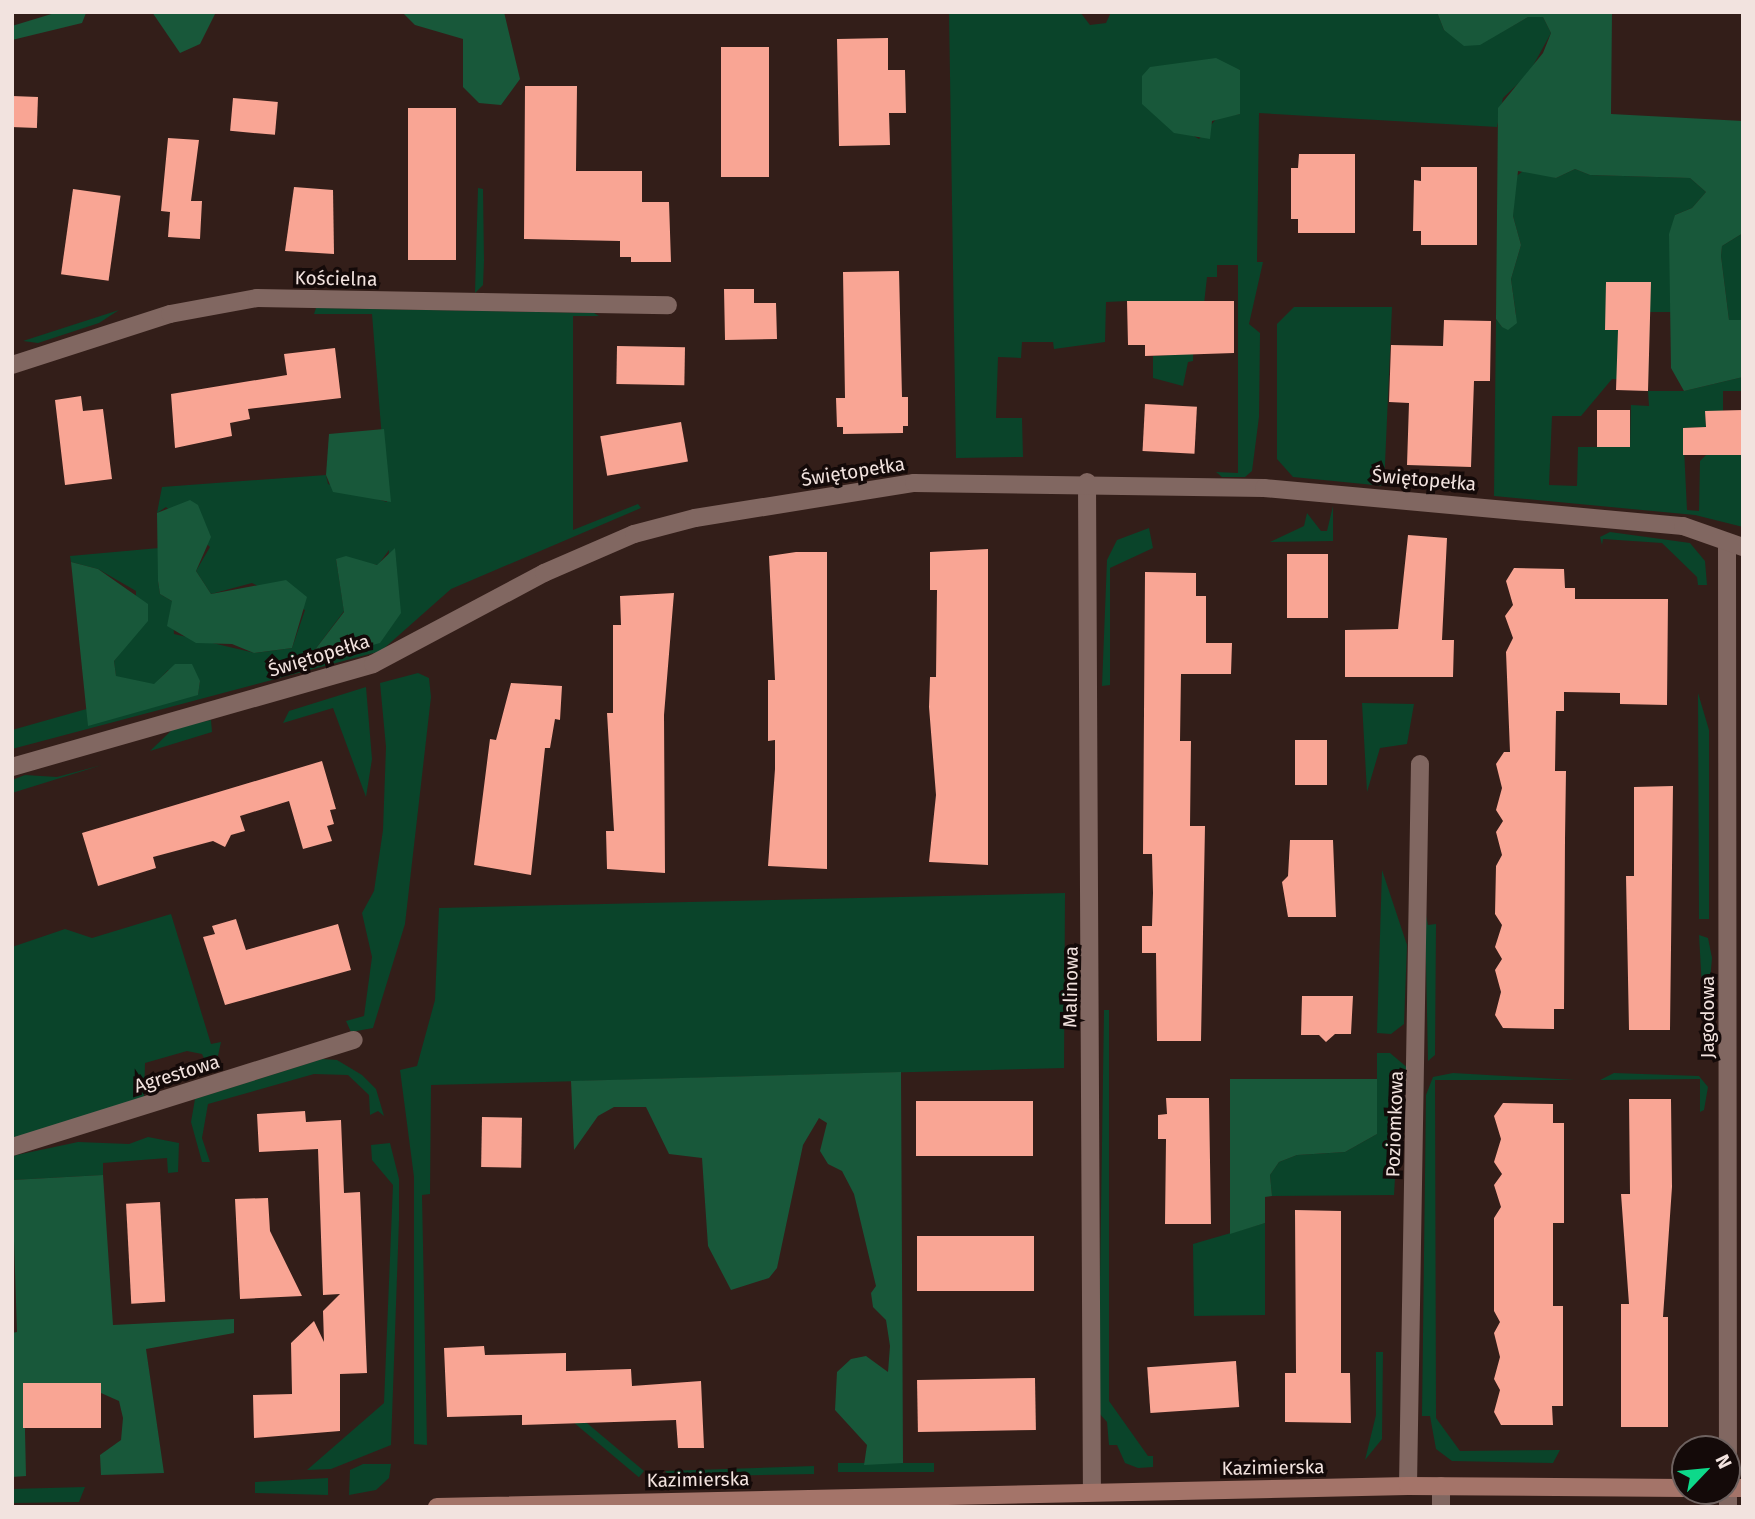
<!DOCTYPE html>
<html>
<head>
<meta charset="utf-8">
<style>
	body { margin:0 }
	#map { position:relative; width:1755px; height:1519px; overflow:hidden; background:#331e19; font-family:"Fira Sans",sans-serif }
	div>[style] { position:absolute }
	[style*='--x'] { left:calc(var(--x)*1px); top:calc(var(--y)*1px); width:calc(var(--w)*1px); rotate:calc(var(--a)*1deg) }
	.green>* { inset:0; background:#0a442a; transform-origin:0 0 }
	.forest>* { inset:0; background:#18583a }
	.building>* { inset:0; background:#f9a594; transform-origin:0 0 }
	.street>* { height:18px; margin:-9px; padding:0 9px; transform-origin:9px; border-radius:9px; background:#816761 }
	.secondary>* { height:18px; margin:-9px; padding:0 9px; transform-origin:9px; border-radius:9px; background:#a47469 }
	span { translate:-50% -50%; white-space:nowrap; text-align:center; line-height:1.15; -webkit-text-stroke:7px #140a09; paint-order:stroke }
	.street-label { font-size:19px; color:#f2e3df }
	.frame { position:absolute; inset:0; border:14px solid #f2e3df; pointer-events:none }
	.north { position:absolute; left:1671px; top:1435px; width:70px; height:70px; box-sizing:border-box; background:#140a09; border:2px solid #6d615f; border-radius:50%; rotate:64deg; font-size:19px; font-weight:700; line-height:28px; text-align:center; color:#f2e3df }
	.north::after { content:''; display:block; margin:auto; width:24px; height:32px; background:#0dd98a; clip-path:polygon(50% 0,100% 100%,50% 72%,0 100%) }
</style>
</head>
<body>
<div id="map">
	<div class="green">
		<i style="clip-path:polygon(evenodd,949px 12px,1080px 12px,1090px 25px,1106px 23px,1111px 12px,1437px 12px,1444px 30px,1480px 44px,1528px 17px,1543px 17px,1551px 33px,1529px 73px,1503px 98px,1497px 127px,1259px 113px,1257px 262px,1263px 262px,1249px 324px,1260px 333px,1259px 417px,1252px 471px,1245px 477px,1222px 477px,1216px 472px,1238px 473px,1238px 265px,1217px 265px,1217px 277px,1207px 277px,1203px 313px,1194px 323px,1193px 361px,1188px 362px,1183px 386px,1153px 378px,1153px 356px,1169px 355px,1127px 301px,1106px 302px,1105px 342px,1054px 349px,1053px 342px,1022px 342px,1021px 358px,998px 357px,996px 418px,1022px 418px,1023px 457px,956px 458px,949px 12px,1209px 61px,1240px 70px,1240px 114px,1217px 118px,1199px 139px,1192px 135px,1198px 62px,1209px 61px)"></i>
		<i style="clip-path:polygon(1527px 168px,1556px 178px,1575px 169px,1590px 175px,1690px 178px,1706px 192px,1692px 208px,1675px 215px,1671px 312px,1650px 312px,1648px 381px,1612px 379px,1581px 416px,1552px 416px,1549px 485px,1577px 486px,1578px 447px,1630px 447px,1631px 405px,1649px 406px,1648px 391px,1684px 391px,1743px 377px,1743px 391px,1723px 391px,1723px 411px,1705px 411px,1706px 427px,1683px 428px,1687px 510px,1699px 511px,1700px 461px,1706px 455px,1743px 455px,1743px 527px,1695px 515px,1494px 496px,1496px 319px,1502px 327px,1516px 315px,1511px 279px,1521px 245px,1513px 216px,1514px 178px)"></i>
		<i style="clip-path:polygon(478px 188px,483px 189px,484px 261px,483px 285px,475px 293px)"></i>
		<i style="clip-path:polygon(1743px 233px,1743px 320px,1735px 321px,1729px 320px,1721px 256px,1722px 246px)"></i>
		<i style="clip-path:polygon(1294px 307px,1392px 307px,1384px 486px,1293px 477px,1277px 459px,1277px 324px)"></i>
		<i style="clip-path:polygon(evenodd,316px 308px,594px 313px,599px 316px,573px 316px,573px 530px,638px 504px,641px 508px,451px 589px,381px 651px,12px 749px,12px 730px,90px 708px,88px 725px,198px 694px,200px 681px,168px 670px,154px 685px,116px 677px,114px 661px,136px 632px,136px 591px,98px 569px,71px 562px,70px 556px,159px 548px,158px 581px,160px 594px,172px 601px,174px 634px,255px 653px,292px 648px,305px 610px,252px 583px,211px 594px,196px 571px,210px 547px,166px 507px,157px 513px,162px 487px,326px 475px,328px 484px,387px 502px,372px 314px,314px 314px,316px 308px,389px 550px,380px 642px,305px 663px,344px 611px,336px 559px,378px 565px,389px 550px)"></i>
		<i style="clip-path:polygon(119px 310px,99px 323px,38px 343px,23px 341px)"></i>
		<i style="clip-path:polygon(1333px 506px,1333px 541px,1270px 542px,1304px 526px,1307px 513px,1321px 531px,1327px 531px)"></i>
		<i style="clip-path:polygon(1149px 528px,1153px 548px,1110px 568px,1110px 685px,1102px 686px,1107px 560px,1117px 540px)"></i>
		<i style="clip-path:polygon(1610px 532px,1690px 543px,1705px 561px,1707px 585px,1698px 585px,1697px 577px,1662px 543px,1603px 539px,1602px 545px,1600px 537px)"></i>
		<i style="clip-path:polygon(418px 673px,429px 678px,431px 697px,405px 924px,373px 1028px,351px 1032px,346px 1021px,364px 1016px,372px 957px,362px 913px,374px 891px,383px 830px,386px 747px,380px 683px)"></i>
		<i style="clip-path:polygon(366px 687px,372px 759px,366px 797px,333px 708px,283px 723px,289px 711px)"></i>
		<i style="clip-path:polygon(1698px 693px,1709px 730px,1709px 919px,1699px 919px)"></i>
		<i style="clip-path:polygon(1362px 703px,1414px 704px,1407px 744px,1380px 748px,1367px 792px)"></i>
		<i style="clip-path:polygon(211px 720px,212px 732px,150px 751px,174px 728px)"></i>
		<i style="clip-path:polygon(102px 765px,12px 793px,12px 780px,25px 775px,57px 777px)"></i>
		<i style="clip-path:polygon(1382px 870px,1407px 945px,1404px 1024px,1391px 1034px,1377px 1033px)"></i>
		<i style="clip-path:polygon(1065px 893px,1064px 1068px,431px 1085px,430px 1194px,422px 1195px,427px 1445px,414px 1444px,414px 1177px,400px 1070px,417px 1066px,435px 1000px,439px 908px)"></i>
		<i style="clip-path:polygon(1425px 911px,1428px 925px,1436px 924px,1435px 1055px,1428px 1061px)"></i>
		<i style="clip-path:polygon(171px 914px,211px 1044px,221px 1042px,216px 1065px,209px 1069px,202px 1054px,187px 1051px,145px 1063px,144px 1098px,12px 1140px,12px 947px,65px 929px,92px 938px)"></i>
		<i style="clip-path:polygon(1699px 935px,1708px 938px,1712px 958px,1708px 1004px,1703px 1006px)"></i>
		<i style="clip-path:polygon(1104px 1010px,1109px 1010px,1109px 1401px,1148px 1456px,1153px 1456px,1153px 1467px,1138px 1468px,1125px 1463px,1117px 1445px,1109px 1445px,1107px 1422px,1098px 1412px)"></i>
		<i style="clip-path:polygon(1377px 1053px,1390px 1053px,1409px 1069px,1408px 1078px,1389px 1095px,1398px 1127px,1394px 1195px,1272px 1196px,1270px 1175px,1279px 1162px,1297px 1155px,1345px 1152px,1377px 1134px)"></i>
		<i style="clip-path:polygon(322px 1059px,337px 1060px,362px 1075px,376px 1089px,384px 1116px,378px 1111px,370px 1115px,369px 1095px,348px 1075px,314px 1074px,208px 1104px,202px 1138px,210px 1162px,202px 1162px,191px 1122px,195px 1099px)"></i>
		<i style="clip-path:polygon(1453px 1073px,1575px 1080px,1435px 1080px,1436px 1418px,1460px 1451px,1560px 1450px,1553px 1463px,1452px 1461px,1436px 1449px,1430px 1416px,1422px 1416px,1426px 1095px,1433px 1077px)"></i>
		<i style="clip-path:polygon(1614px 1073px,1699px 1076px,1708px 1087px,1704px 1110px,1700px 1112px,1700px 1079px,1600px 1080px)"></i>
		<i style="clip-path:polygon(148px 1137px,179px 1143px,178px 1172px,168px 1173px,167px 1158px,103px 1163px,103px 1175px,12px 1180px,12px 1156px,78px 1142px,129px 1144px)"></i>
		<i style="clip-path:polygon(390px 1143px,399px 1179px,399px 1220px,391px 1445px,331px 1469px,307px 1470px,384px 1403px,393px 1185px,372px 1160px,371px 1145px)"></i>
		<i style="clip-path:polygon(1265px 1223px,1265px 1315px,1194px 1316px,1193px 1244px)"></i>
		<i style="clip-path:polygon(1376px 1352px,1383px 1352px,1382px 1439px,1365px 1460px,1376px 1415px)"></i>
		<i style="left:934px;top:1463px;width:9px;height:96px;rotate:90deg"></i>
		<i style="clip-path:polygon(363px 1464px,391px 1464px,389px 1478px,376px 1490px,349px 1495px,350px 1470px)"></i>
		<i style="clip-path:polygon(814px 1466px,814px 1474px,670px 1477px,665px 1471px)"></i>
		<i style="left:644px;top:1471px;width:8px;height:127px;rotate:130deg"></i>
		<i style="clip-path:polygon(328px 1478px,328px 1495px,255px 1493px,255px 1482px)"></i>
		<i style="clip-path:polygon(85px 1487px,79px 1502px,12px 1503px,12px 1489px)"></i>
	</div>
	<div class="forest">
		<i style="clip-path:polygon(58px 12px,86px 13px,82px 23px,12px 40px,12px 26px)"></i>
		<i style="clip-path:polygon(152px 12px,216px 12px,200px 44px,180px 53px)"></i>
		<i style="clip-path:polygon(402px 12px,504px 12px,520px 79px,501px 105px,479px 103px,463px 87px,463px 39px,415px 25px)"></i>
		<i style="clip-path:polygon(1437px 12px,1612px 12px,1611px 114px,1743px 121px,1743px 233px,1722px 246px,1721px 256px,1729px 320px,1743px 320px,1743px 377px,1684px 391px,1671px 368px,1669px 234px,1675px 215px,1692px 208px,1706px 192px,1690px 178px,1590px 175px,1575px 169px,1556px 178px,1518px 171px,1513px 216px,1521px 245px,1511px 279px,1517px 323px,1508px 330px,1502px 327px,1496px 319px,1498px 108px,1543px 53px,1551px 33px,1543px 17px,1528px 17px,1480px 45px,1464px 46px,1444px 30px)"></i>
		<i style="clip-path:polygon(1216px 58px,1240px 70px,1240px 114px,1212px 121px,1210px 139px,1174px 133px,1142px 104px,1142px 76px,1150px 67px)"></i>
		<i style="clip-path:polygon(384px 429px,391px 502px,333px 492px,326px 475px,329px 434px)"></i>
		<i style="clip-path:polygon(190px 500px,198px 505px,211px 537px,196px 571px,211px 594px,286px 580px,307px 597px,292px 648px,254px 653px,232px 644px,196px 643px,167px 626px,172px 601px,160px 594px,158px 581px,157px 513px)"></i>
		<i style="clip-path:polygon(395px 548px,401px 613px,380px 643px,304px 664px,344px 612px,336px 559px,346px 556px,377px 565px)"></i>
		<i style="clip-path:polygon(71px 562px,98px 569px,148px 604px,148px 621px,114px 661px,116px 676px,154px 684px,175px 664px,192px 664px,200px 681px,198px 695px,88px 726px)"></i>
		<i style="clip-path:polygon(901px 1072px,903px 1463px,864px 1465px,867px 1445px,835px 1410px,837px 1372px,851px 1359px,866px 1356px,888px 1372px,890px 1346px,886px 1320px,873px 1307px,871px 1293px,876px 1286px,854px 1194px,842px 1171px,828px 1164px,820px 1151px,827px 1123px,819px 1118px,803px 1145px,777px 1268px,769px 1278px,731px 1290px,708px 1246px,702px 1158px,669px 1154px,646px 1107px,614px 1107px,598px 1116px,574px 1150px,571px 1081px)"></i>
		<i style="clip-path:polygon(1230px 1079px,1377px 1079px,1377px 1134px,1345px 1152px,1297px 1155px,1279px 1162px,1270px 1175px,1272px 1196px,1265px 1197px,1265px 1223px,1230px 1234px)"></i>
		<i style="clip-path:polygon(103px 1175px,113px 1325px,234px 1319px,234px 1333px,146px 1349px,164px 1473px,101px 1475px,100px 1455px,121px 1440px,123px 1418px,119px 1401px,101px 1393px,100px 1383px,24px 1385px,26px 1476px,12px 1477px,12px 1333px,17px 1332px,12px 1180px)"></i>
	</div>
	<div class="building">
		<i style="clip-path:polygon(888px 38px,888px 70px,905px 70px,906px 113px,889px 113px,890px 145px,839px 146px,837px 39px)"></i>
		<i style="left:721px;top:47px;width:48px;height:130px"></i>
		<i style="clip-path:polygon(525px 86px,577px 86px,576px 171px,642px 171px,642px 202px,669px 202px,671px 262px,631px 262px,631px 257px,620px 257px,620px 241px,524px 239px)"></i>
		<i style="left:12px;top:96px;width:26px;height:31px;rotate:2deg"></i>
		<i style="left:233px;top:98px;width:45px;height:33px;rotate:5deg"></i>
		<i style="left:408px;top:108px;width:48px;height:152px"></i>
		<i style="clip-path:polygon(168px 138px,199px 140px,191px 201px,202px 201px,200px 239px,168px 237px,170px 212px,161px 211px)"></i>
		<i style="clip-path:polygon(1299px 154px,1355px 154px,1355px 233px,1298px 233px,1298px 219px,1291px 219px,1291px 168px,1298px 168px)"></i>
		<i style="clip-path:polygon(1421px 167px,1477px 167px,1477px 245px,1421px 245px,1421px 231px,1413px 231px,1414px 180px,1421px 181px)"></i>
		<i style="clip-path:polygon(294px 187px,333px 190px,334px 254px,285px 251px)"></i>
		<i style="left:73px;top:189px;width:48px;height:86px;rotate:8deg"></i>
		<i style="clip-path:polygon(899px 271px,902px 397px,908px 397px,908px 426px,903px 426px,903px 433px,843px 434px,843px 427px,837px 427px,836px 398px,845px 398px,843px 272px)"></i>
		<i style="clip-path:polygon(1606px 282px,1651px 282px,1648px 391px,1616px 390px,1618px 330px,1605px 330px)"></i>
		<i style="clip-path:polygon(724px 289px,754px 289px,754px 303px,776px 303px,777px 339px,725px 340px)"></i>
		<i style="clip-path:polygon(1127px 301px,1234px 301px,1234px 353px,1145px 356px,1145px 345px,1128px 345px)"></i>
		<i style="clip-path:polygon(1444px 320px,1491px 321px,1490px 381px,1474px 381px,1471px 467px,1407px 465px,1409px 403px,1389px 402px,1391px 345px,1443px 346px)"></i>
		<i style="left:617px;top:346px;width:68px;height:38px;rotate:1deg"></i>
		<i style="clip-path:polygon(335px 348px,341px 398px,248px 409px,250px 419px,230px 423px,232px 436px,175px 448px,171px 394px,287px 375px,284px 354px)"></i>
		<i style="clip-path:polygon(81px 396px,83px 411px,103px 409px,112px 479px,65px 485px,55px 400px)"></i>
		<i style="left:1145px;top:404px;width:52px;height:47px;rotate:3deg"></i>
		<i style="left:1597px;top:410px;width:33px;height:37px"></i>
		<i style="clip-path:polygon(1743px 410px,1743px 455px,1683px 455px,1683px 428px,1706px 427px,1705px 411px)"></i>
		<i style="left:681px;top:422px;width:40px;height:82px;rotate:80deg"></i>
		<i style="clip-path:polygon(1408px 535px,1447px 538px,1442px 640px,1454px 640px,1453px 677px,1345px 677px,1345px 630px,1398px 629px)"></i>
		<i style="clip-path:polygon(988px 549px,988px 865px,929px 862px,936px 795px,929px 707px,930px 677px,936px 677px,937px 590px,930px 590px,930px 552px)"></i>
		<i style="clip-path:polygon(796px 552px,827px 552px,827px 869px,768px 866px,775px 769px,775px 740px,768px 741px,768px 680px,775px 680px,769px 556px)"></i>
		<i style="left:1287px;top:554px;width:41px;height:64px"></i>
		<i style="clip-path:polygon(1514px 568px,1564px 569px,1565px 588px,1575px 588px,1575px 599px,1668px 599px,1667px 705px,1620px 704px,1620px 693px,1564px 692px,1564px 711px,1556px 711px,1555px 771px,1566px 771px,1565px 839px,1564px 1009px,1554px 1009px,1554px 1029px,1503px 1028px,1495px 1015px,1501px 992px,1495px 970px,1502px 959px,1495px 947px,1502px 925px,1495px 914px,1496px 866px,1502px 855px,1496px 832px,1503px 821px,1496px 810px,1502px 788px,1496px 764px,1504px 752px,1510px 752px,1506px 652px,1513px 638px,1505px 616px,1513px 605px,1506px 581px)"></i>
		<i style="clip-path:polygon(1145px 572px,1196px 573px,1196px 596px,1206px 596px,1206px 643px,1232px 643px,1231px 674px,1181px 674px,1180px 741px,1191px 741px,1190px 826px,1205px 826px,1201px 1041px,1157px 1041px,1156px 953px,1142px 953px,1142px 926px,1152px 926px,1153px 893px,1152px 854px,1143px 854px)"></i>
		<i style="clip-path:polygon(674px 593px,664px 715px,665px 873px,607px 869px,606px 831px,614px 831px,607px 713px,613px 713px,613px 625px,621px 625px,620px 596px)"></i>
		<i style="clip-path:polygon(511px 683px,562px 686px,560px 720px,555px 719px,550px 748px,545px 748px,531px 875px,474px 865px,490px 739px,496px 740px)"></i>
		<i style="left:1295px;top:740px;width:32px;height:45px"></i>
		<i style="clip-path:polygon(322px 761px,336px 809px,330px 810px,334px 824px,327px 826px,332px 841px,303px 849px,289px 801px,240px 816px,245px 831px,231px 835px,225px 847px,213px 841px,153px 857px,156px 868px,98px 886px,82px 833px)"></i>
		<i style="clip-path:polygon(1673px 786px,1670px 1030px,1629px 1030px,1626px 876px,1634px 876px,1634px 787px)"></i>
		<i style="clip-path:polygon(1290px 840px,1333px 840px,1336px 917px,1288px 917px,1282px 882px,1288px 876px)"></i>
		<i style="clip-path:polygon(236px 919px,246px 950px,338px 924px,351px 970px,225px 1005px,203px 937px,215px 934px,212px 926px)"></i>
		<i style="clip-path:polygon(1302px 996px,1353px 996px,1351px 1034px,1335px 1034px,1326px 1042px,1319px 1035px,1301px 1035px)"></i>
		<i style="clip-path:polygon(1166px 1098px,1209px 1098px,1211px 1224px,1165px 1224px,1166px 1139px,1158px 1139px,1158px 1115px,1167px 1114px)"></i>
		<i style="clip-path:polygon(1629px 1099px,1671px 1099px,1672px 1187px,1663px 1317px,1668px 1317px,1668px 1427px,1621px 1427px,1621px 1304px,1629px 1304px,1621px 1194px,1630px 1194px)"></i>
		<i style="left:916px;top:1101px;width:117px;height:55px"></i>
		<i style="clip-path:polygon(1503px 1103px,1553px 1104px,1553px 1123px,1564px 1123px,1564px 1223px,1553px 1223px,1553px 1306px,1563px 1306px,1563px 1406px,1552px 1406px,1553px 1425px,1501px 1425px,1494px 1412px,1500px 1390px,1494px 1379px,1500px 1357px,1494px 1333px,1500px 1322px,1494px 1311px,1494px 1218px,1501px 1207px,1494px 1185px,1502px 1174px,1494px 1162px,1501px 1139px,1494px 1116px)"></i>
		<i style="clip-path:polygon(305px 1111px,306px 1122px,341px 1120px,344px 1193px,360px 1192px,367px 1373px,340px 1374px,340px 1431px,254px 1438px,253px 1395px,292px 1394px,291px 1343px,314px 1321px,324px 1342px,323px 1311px,340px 1294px,323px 1295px,318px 1149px,259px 1152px,257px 1114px)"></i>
		<i style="left:482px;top:1117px;width:40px;height:50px;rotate:1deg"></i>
		<i style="clip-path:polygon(268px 1198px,270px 1231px,302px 1296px,240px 1299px,235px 1199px)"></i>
		<i style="left:160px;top:1202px;width:100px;height:34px;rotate:87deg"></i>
		<i style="clip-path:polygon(1295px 1210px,1341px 1211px,1341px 1373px,1350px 1373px,1351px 1423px,1285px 1422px,1285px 1373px,1296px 1373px)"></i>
		<i style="left:917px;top:1236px;width:117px;height:55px"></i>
		<i style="clip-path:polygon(484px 1346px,485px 1355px,566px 1353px,566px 1371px,631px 1369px,632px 1386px,701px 1381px,704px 1448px,678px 1448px,676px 1420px,522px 1425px,522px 1415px,447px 1417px,444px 1348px)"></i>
		<i style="left:1236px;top:1361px;width:46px;height:89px;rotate:86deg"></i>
		<i style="left:1035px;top:1378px;width:52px;height:118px;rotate:89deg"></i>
		<i style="left:101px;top:1383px;width:45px;height:78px;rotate:90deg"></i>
	</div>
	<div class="street">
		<i style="--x:12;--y:365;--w:166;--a:-17.9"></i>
		<i style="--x:170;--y:314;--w:88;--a:-10.4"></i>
		<i style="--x:257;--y:298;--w:411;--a:1"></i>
		<i style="--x:1087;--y:482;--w:1010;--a:89.72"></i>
		<i style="--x:1727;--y:545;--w:962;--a:89.94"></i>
		<i style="--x:12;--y:767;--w:375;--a:-15.9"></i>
		<i style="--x:373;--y:664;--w:194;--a:-28"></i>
		<i style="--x:544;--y:573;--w:98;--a:-23.4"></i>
		<i style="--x:634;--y:534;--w:63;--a:-14.7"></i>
		<i style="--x:695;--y:518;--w:222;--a:-9.1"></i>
		<i style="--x:914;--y:483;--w:350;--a:0.8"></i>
		<i style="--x:1264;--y:488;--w:421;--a:5.2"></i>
		<i style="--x:1683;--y:526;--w:64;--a:19.3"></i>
		<i style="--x:12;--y:1147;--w:358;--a:-17.4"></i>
		<i style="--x:1408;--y:1486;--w:722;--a:-89.05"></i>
		<i style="--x:1441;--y:1507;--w:21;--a:-90"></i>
	</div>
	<div class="secondary">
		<i style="--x:1727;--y:1488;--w:16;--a:0"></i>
		<i style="--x:437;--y:1507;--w:971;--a:-1.24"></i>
		<i style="--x:1408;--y:1486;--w:277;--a:0.4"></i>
	</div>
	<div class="street-label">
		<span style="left:336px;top:279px;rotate:1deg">Kościelna</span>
		<span style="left:853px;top:472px;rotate:-9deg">Świętopełka</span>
		<span style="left:1424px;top:480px;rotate:5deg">Świętopełka</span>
		<span style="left:319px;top:656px;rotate:-17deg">Świętopełka</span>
		<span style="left:1071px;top:987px;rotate:-89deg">Malinowa</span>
		<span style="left:1708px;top:1017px;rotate:-90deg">Jagodowa</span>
		<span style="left:177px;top:1074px;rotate:-17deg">Agrestowa</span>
		<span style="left:1395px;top:1124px;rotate:-88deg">Poziomkowa</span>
		<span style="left:1273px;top:1468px;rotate:-1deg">Kazimierska</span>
		<span style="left:698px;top:1480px;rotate:-1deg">Kazimierska</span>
	</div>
	<div class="frame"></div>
	<div class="north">N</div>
</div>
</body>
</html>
